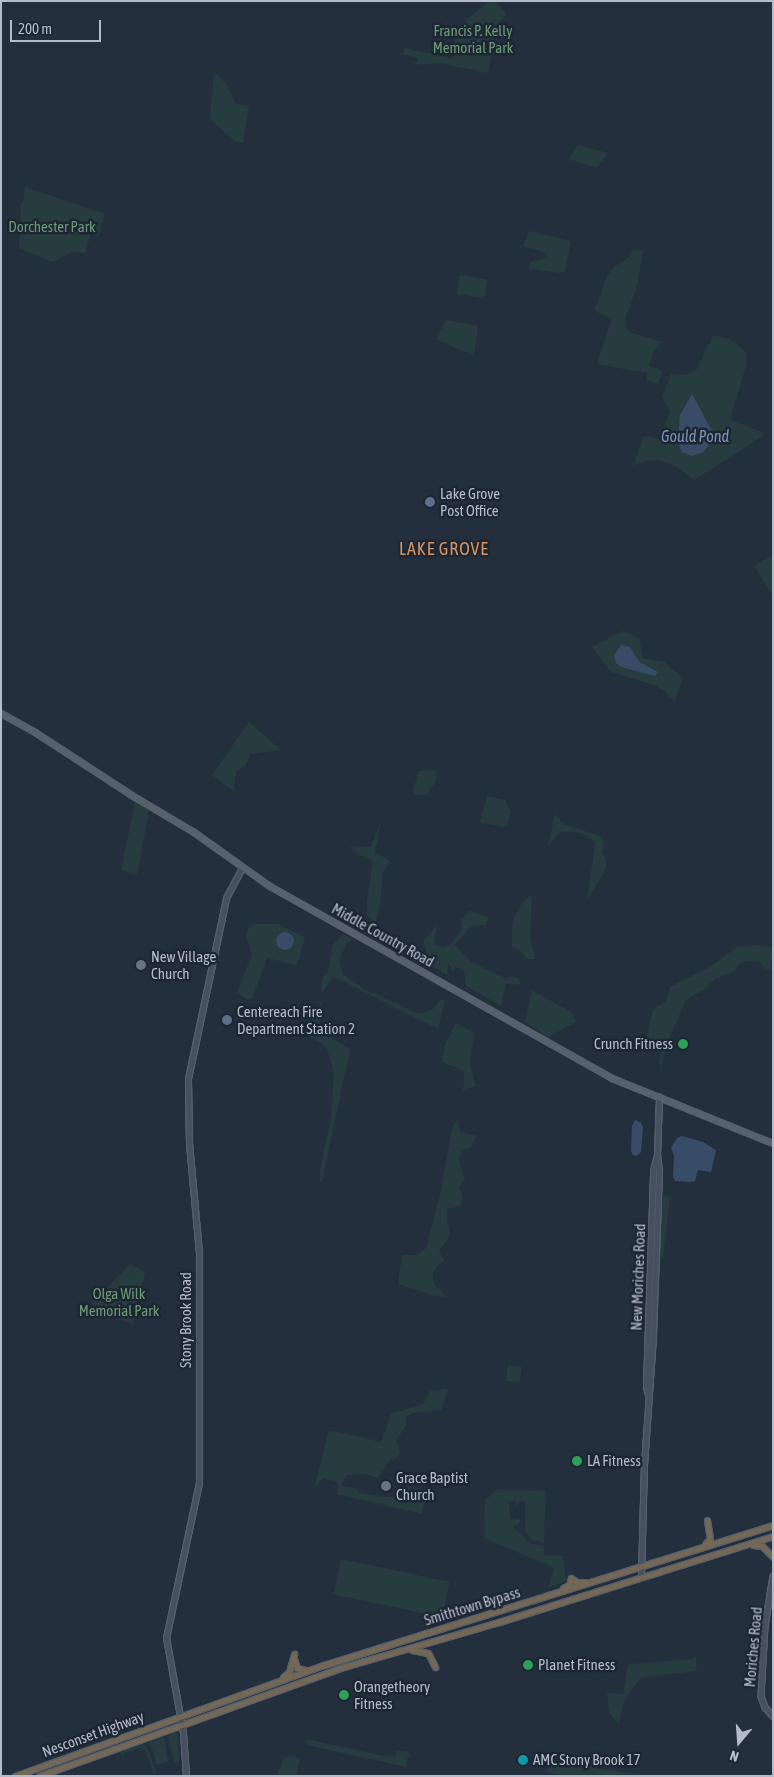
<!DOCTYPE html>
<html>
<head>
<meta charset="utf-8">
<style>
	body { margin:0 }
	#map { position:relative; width:774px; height:1777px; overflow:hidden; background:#242f3e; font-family:"Asap Condensed",sans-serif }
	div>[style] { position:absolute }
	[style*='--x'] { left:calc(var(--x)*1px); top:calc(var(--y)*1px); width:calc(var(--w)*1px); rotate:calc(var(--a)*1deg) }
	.green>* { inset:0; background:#263c3f; transform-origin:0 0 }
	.water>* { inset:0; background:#394c67 }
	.round { border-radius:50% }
	.roads { filter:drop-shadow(1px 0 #565f6c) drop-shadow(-1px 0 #565f6c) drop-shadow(0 1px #565f6c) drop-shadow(0 -1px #565f6c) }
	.secondary>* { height:4.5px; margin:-2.25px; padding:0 2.25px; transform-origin:2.25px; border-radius:2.25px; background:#465061 }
	.primary>* { height:4.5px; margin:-2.25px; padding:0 2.25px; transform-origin:2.25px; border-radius:2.25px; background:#56606e }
	.highway>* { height:5px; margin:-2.5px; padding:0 2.5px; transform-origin:2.5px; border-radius:2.5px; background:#746855 }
	.dots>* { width:14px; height:14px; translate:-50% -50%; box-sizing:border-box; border:2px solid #1d2633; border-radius:50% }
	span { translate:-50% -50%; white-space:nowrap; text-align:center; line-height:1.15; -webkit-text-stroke:5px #1d2633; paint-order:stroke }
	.park-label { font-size:15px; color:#6b9a76 }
	.poi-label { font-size:15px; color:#b4bcc9 }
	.left { translate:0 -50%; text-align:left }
	.right { translate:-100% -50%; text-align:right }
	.street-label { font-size:15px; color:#b4bcc9 }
	.water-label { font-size:16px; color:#7c92b1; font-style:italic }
	.quarter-label { font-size:18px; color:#d59563; letter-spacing:1px }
	.frame { position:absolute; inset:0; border:2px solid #b4bcc9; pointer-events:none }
	.north { position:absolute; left:714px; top:1717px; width:50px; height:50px; -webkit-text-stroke:4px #1d2633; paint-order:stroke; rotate:198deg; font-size:14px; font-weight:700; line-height:20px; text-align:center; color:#b4bcc9 }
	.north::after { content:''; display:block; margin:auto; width:18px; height:22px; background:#b4bcc9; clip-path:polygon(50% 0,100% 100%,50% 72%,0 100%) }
	.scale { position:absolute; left:10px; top:20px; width:91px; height:22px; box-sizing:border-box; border:2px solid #b4bcc9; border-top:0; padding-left:6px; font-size:15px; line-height:18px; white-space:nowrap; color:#b4bcc9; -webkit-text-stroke:4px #1d2633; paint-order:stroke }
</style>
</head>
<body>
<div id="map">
	<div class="green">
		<i style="clip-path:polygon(490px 1px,495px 1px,506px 14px,492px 31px,495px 33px,488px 73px,440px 63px,416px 65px,418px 58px,403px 54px,405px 48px,454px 59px,456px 47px,454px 44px,459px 26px)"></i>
		<i style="clip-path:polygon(214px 75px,218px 75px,227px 85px,236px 104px,249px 106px,243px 143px,238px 143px,229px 137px,211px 120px,210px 114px)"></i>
		<i style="clip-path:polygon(578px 145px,608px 153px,597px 168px,569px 159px)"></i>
		<i style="clip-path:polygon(25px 187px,105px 214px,98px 236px,91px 234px,85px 253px,72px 252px,52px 262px,19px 248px,21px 203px,23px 202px)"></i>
		<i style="clip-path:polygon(529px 231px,571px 241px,565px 272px,558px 273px,529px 268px,530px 262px,543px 260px,546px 256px,544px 252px,523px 246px)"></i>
		<i style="clip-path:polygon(633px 249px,643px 251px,637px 286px,625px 319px,626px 328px,630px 332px,662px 342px,652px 354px,649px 366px,663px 371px,658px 383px,646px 380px,647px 373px,597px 364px,612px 319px,595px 311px,595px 308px,608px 275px,614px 267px,630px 256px)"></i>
		<i style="left:460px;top:275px;width:28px;height:19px;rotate:10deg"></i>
		<i style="clip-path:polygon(446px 320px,478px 326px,474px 356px,436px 339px)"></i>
		<i style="clip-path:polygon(713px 335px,731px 340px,746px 352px,746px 366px,730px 419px,766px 434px,694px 480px,674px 465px,659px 460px,645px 461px,633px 466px,644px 436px,660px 439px,670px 412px,662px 397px,671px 374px,685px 375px,697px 369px)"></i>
		<i style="clip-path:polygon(773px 554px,773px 596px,754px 566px)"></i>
		<i style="clip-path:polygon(evenodd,623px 631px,639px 638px,643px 658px,664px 662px,683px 677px,674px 702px,665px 691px,654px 685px,611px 672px,592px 647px,623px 631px,630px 648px,639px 662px,634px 670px,621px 667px,616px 663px,630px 648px)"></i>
		<i style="clip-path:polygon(249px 722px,281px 750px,250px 754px,246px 764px,236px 772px,234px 791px,212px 775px)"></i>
		<i style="clip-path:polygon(429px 770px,437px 772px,434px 786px,430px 788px,428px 795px,415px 795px,413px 790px,419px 771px)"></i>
		<i style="clip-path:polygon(487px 796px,506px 800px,506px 805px,511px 811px,507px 827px,480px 823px)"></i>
		<i style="clip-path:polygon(135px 802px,149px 810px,137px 875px,121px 870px)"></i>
		<i style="clip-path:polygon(555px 814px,563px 824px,603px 837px,604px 843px,602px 853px,606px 859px,606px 869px,587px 900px,595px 844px,587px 835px,570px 831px,559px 833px,548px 847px)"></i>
		<i style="clip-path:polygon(381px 820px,375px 852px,390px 861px,383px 873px,380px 904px,376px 922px,367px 916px,367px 901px,373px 861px,357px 854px,350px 846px,371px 847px)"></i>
		<i style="clip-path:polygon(532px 894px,530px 938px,535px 959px,527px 959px,520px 951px,512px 947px,512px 929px,515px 915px,523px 902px)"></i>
		<i style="clip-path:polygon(470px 910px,488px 918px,486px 925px,470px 927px,455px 945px,471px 962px,505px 978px,514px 976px,519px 979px,520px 985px,506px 984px,501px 1006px,466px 986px,464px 971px,456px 967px,452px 971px,452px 967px,448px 963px,447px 975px,426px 962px,426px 948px,423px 942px,438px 923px,434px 938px,435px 944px,443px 948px,451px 944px,461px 931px,462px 919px)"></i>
		<i style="clip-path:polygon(251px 924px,278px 924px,305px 937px,297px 965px,267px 958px,252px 998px,247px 1000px,237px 992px,252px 955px,246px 935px)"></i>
		<i style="clip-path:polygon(343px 934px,352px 940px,346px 944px,339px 960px,343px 974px,364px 989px,419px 1014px,432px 1010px,441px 999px,445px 1001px,438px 1029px,333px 976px,322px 993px,321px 983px,324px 975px,328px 972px,333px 945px)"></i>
		<i style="clip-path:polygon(757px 945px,773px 947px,771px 970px,766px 969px,759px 962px,748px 961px,741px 963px,732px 972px,716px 978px,705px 989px,686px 1000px,666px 1045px,660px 1073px,660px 1054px,658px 1046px,646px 1038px,653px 1010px,666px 1001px,670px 987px,710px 967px,737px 947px)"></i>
		<i style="clip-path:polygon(532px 990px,571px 1012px,576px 1022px,548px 1037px,525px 1022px)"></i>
		<i style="clip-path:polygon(323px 999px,319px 1031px,350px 1049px,322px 1182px,320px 1182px,320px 1171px,331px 1118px,334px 1072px,326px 1046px,303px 1033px)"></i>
		<i style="clip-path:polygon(456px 1023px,474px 1033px,470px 1064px,476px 1086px,463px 1091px,464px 1071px,442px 1062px,444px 1047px)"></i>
		<i style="clip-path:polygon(457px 1120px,461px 1132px,477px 1136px,470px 1147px,463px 1150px,458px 1160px,465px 1179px,459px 1187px,463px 1197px,461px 1206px,447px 1209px,447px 1224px,450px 1230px,448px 1239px,439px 1250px,444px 1261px,437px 1266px,433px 1274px,433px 1282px,446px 1297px,435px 1296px,398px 1284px,402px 1255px,417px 1255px,426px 1248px,441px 1191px,452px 1128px)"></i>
		<i style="clip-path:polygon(662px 1195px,670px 1196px,663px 1257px,665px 1259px,659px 1257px)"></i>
		<i style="clip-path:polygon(130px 1264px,145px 1272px,133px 1324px,104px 1315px,92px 1304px)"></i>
		<i style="left:508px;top:1365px;width:14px;height:16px;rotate:8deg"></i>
		<i style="clip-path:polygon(448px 1389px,441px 1410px,413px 1413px,406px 1417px,406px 1426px,396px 1440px,400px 1454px,395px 1459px,390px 1460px,378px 1478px,365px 1474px,346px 1475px,341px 1486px,355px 1488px,360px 1493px,384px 1497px,394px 1497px,406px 1487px,427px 1491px,422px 1514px,337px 1494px,338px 1482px,323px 1478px,314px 1489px,329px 1430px,381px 1442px,391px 1414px,423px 1404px,430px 1391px)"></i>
		<i style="clip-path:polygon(498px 1489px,546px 1491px,544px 1543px,531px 1539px,525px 1531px,525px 1501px,522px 1501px,516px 1506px,515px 1501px,509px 1501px,510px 1519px,521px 1520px,519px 1524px,514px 1525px,513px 1528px,519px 1531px,529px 1543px,544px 1546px,544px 1555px,563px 1556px,566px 1581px,548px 1588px,554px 1569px,550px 1566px,484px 1538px,485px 1500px)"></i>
		<i style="left:341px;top:1559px;width:111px;height:36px;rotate:12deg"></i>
		<i style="clip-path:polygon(696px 1657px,697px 1671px,644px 1677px,637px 1682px,624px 1702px,619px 1724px,610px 1714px,607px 1693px,623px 1694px,628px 1664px,693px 1659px)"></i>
		<i style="clip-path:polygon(175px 1733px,178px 1736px,179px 1761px,175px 1763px,167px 1736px)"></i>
		<i style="clip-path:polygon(164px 1737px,168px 1761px,157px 1765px,150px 1742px)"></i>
		<i style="clip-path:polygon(306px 1739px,389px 1757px,395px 1756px,397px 1751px,405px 1751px,410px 1753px,411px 1756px,407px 1758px,406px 1767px,307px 1745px)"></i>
		<i style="clip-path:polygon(145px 1744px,156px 1771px,152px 1776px,153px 1773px,145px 1749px,141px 1750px,140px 1748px,124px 1753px,122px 1757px,124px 1760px,126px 1760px,124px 1761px,120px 1752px)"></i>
		<i style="clip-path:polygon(293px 1756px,300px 1758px,296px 1776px,277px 1775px,284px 1757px)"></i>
		<i style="clip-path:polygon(583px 1761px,593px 1768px,650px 1776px,565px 1776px,546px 1772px,552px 1763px,566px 1768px)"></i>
	</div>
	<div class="water">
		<i style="clip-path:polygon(692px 394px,716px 438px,703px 452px,692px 456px,681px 452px,678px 441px,680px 415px)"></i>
		<i style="clip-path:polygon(621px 645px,630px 647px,639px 662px,658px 672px,655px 676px,621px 667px,616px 663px,614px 655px)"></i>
		<i class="round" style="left:276px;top:932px;width:18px;height:18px"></i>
		<i style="clip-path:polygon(635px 1120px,641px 1123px,643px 1127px,641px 1152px,637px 1156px,633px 1155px,631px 1151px,632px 1126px)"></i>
		<i style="clip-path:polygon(682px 1136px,703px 1142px,716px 1150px,711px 1172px,698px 1170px,695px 1181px,691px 1182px,675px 1181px,673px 1177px,674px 1156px,671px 1148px,677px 1138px)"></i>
	</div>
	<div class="roads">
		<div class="secondary">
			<i style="--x:648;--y:1395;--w:9;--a:-103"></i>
			<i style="--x:646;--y:1386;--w:215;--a:-88.1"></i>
			<i style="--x:653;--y:1171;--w:16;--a:-76"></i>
			<i style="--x:657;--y:1155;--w:58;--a:-88"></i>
			<i style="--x:773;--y:1576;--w:51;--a:99.1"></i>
			<i style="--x:765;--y:1626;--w:70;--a:93.3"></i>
			<i style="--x:761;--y:1696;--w:12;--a:70"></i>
			<i style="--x:765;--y:1707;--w:12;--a:48"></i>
			<i style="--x:641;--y:1577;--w:112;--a:-88.5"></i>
			<i style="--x:644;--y:1465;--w:130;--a:-86"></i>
			<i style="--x:653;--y:1335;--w:164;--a:-87.9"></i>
			<i style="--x:659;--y:1171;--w:16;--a:-97"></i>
			<i style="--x:186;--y:1776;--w:43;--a:-94"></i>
			<i style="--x:183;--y:1733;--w:97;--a:-100.1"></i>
			<i style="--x:166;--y:1638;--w:158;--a:-78"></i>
			<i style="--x:199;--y:1483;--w:230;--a:-90"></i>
			<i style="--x:199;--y:1253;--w:109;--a:-95.2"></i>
			<i style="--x:189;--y:1144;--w:65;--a:-90.9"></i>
			<i style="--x:188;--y:1079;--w:185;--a:-78.1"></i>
			<i style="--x:226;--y:898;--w:34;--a:-62"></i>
		</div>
		<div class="primary">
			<i style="--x:1;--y:713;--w:39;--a:29"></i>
			<i style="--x:35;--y:732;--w:119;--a:33"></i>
			<i style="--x:135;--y:797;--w:69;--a:30.7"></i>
			<i style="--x:194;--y:832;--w:93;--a:35.4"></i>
			<i style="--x:270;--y:886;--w:392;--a:29.3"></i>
			<i style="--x:612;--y:1078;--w:174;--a:22"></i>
		</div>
		<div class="highway">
			<i style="--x:705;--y:1544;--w:7;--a:-45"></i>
			<i style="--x:710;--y:1539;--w:19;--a:-99"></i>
			<i style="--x:753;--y:1545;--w:9;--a:6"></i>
			<i style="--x:762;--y:1546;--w:16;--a:45"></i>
			<i style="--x:563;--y:1588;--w:7;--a:-27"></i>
			<i style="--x:569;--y:1585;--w:7;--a:-74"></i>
			<i style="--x:571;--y:1578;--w:7;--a:34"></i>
			<i style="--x:577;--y:1582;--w:8;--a:0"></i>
			<i style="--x:412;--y:1650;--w:16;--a:11"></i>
			<i style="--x:428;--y:1653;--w:16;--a:63"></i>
			<i style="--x:294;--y:1659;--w:9;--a:72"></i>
			<i style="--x:297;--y:1668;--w:8;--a:14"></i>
			<i style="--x:283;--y:1677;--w:8;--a:-40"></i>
			<i style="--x:289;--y:1672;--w:19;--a:-74"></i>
			<i style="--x:15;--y:1776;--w:328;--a:-19.8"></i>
			<i style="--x:324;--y:1665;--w:470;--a:-17.3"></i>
			<i style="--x:39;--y:1776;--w:324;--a:-19.7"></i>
			<i style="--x:344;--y:1667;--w:161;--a:-16.2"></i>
			<i style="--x:499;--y:1622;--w:287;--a:-17.4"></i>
		</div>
	</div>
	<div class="dots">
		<i style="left:430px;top:502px;background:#5c6f8a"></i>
		<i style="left:141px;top:965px;background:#6b7280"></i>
		<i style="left:227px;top:1020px;background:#5c6f8a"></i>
		<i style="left:683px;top:1044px;background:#2e9e5b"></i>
		<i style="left:577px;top:1461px;background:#2e9e5b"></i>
		<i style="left:386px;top:1486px;background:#6b7280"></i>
		<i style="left:528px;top:1665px;background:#2e9e5b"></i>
		<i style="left:344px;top:1695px;background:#2e9e5b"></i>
		<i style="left:523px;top:1760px;background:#0f9aa8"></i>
	</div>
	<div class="park-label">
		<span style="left:473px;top:39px">Francis P. Kelly<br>Memorial Park</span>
		<span style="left:52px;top:227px">Dorchester Park</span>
		<span style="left:119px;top:1302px">Olga Wilk<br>Memorial Park</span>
	</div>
	<div class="poi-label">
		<span class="left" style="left:440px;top:502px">Lake Grove<br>Post Office</span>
		<span class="left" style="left:151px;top:965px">New Village<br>Church</span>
		<span class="left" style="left:237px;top:1020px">Centereach Fire<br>Department Station 2</span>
		<span class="right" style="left:673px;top:1044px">Crunch Fitness</span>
		<span class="left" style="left:587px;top:1461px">LA Fitness</span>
		<span class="left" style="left:396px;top:1486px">Grace Baptist<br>Church</span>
		<span class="left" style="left:538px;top:1665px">Planet Fitness</span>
		<span class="left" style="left:354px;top:1695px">Orangetheory<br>Fitness</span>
		<span class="left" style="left:533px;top:1760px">AMC Stony Brook 17</span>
	</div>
	<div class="street-label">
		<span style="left:383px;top:935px;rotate:29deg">Middle Country Road</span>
		<span style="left:638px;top:1277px;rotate:-88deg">New Moriches Road</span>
		<span style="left:186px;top:1320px;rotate:-90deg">Stony Brook Road</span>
		<span style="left:472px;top:1606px;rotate:-17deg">Smithtown Bypass</span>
		<span style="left:753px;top:1647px;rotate:-85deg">Moriches Road</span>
		<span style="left:93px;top:1734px;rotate:-20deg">Nesconset Highway</span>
	</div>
	<div class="water-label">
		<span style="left:695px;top:436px">Gould Pond</span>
	</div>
	<div class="quarter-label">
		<span style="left:444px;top:549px">LAKE GROVE</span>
	</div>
	<div class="frame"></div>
	<div class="north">N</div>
	<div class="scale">200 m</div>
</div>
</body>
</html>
